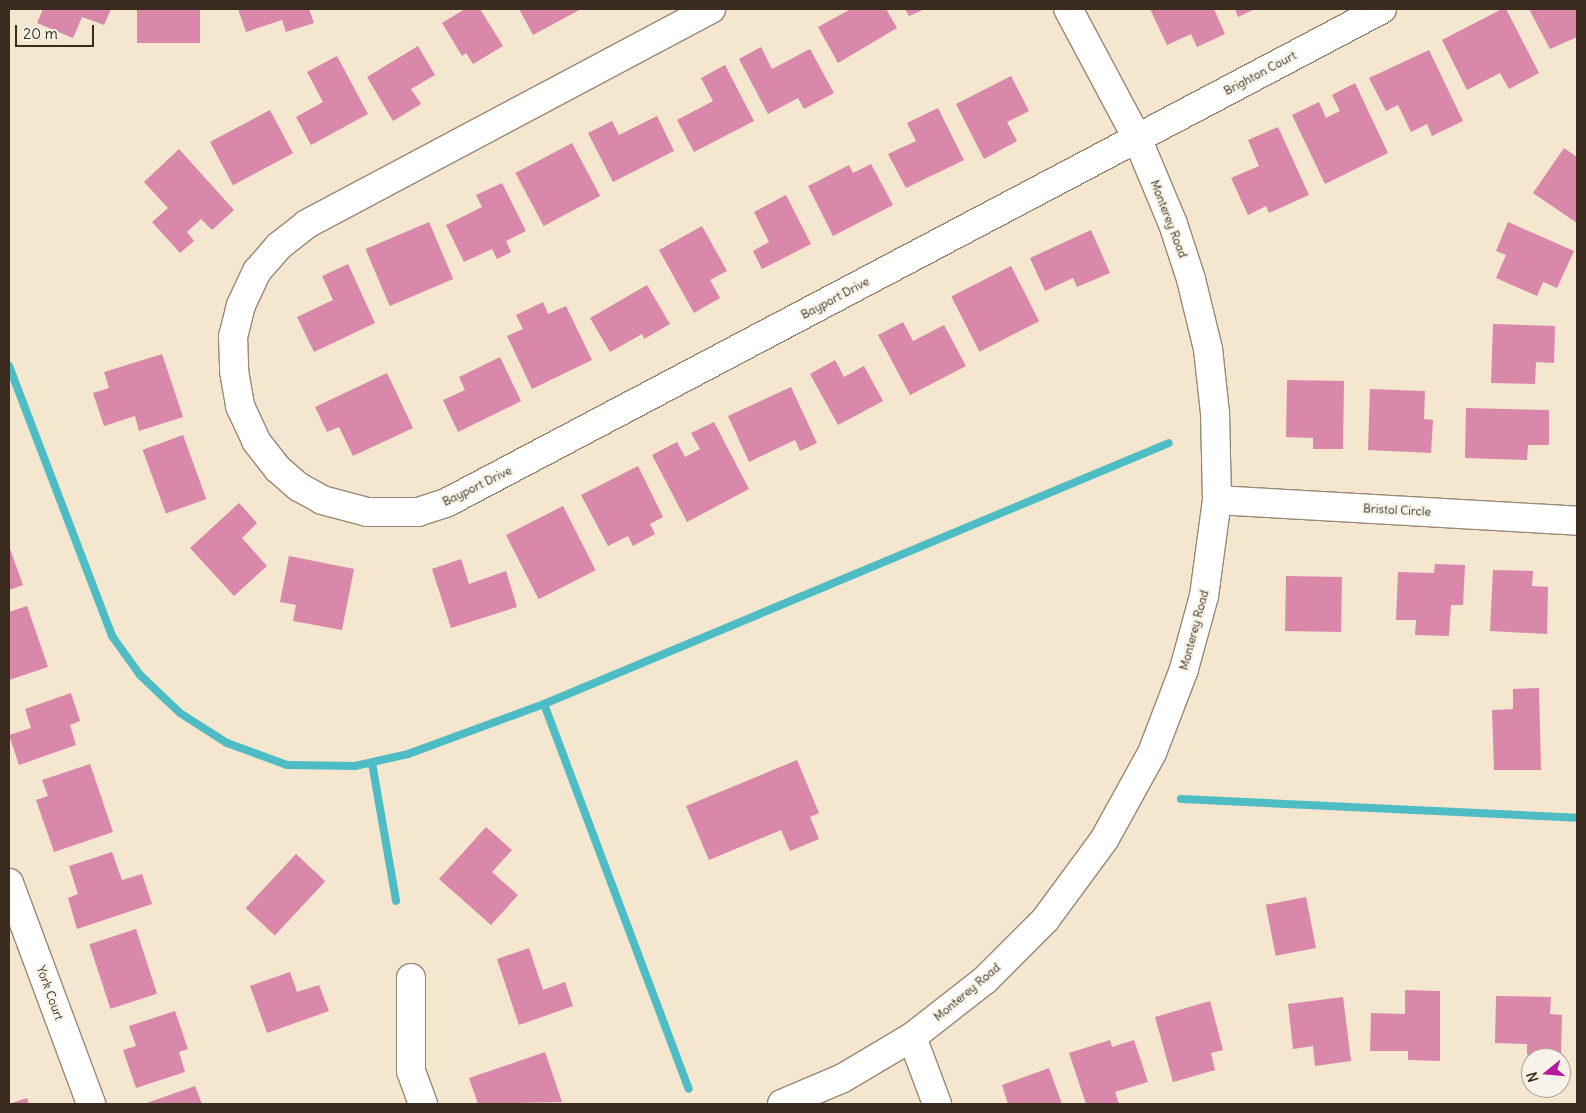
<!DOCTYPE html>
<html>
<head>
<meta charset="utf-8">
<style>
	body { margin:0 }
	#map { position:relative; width:1586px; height:1113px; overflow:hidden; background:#f4e6cf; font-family:Delius,sans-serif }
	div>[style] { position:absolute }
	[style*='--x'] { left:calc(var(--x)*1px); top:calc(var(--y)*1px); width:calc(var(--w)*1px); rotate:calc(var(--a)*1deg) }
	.stream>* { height:8px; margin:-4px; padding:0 4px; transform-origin:4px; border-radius:4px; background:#4dbcc4 }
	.building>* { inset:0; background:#d988aa; transform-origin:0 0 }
	.roads { filter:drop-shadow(1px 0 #988876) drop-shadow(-1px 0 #988876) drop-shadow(0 1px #988876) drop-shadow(0 -1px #988876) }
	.minor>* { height:28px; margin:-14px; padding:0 14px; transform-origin:14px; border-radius:14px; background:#fff }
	span { translate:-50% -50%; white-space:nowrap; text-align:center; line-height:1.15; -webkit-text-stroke:4.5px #f7f3e8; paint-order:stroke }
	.street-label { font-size:12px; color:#3b2a1e }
	.frame { position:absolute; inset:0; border:10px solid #3b2a1e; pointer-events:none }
	.north { position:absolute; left:1521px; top:1048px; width:50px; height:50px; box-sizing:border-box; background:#f7f3e8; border:1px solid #aca397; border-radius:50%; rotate:253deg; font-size:14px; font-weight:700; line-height:20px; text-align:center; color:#3b2a1e }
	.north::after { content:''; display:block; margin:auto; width:18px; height:22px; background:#b5179e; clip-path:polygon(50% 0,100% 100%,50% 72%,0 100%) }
	.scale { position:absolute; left:15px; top:25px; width:79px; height:22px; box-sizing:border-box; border:2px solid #3b2a1e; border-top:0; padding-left:6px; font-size:15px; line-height:18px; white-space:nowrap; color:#3b2a1e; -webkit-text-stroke:4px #f7f3e8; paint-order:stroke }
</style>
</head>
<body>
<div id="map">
	<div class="stream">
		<i style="--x:9;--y:366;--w:289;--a:69.1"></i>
		<i style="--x:112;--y:636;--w:48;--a:54.3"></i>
		<i style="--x:140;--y:675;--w:55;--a:43.5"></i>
		<i style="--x:180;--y:713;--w:56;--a:32.6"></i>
		<i style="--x:227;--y:743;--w:64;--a:20.1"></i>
		<i style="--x:287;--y:765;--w:68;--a:0.8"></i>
		<i style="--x:355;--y:766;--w:54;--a:-12.8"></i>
		<i style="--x:408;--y:754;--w:145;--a:-20.2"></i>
		<i style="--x:544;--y:704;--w:677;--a:-22.67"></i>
		<i style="--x:544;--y:704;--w:411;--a:69.4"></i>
		<i style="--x:372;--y:763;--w:140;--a:80.1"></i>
		<i style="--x:1181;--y:799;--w:396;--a:2.7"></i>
	</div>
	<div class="building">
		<i style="clip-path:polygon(43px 9px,111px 9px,104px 25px,82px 17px,73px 38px,37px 23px)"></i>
		<i style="left:137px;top:9px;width:63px;height:34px"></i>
		<i style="clip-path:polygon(238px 9px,309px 9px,314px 23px,286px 32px,282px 20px,246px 32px)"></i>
		<i style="clip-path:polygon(465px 9px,480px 9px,503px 46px,473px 64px,466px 53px,462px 56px,442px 23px)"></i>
		<i style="clip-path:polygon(519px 9px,581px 9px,533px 35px)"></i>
		<i style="clip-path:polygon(851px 9px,886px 9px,897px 28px,838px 63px,818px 27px)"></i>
		<i style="clip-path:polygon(905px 9px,925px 9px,909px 16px)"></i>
		<i style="clip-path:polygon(1150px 9px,1214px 9px,1225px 34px,1197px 47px,1191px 34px,1167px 45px)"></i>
		<i style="clip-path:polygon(1235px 9px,1255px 9px,1238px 17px)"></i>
		<i style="clip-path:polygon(1502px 9px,1506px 9px,1539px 73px,1509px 89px,1500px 73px,1467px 90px,1442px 40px)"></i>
		<i style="clip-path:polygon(1529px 9px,1577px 9px,1577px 37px,1550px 49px)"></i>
		<i style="clip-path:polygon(418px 46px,435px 75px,411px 89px,421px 104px,393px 121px,367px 77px)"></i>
		<i style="clip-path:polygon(761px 47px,772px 69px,810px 49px,834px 93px,804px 109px,798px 98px,768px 114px,739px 59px)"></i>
		<i style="clip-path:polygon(1429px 50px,1463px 121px,1432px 136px,1427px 124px,1411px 132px,1398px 105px,1386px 111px,1369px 78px)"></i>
		<i style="clip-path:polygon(337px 56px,368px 114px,311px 145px,296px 117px,323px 102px,307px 72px)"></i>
		<i style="clip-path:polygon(725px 65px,754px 121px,694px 152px,677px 120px,713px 101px,701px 78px)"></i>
		<i style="clip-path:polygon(1011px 76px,1029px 111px,1007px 122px,1017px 141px,984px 159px,956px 104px)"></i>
		<i style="clip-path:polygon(1355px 83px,1388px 153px,1325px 184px,1292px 115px,1319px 102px,1326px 118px,1340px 111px,1332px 95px)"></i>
		<i style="clip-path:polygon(938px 108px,964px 160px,906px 188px,888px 154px,916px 141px,907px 123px)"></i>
		<i style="left:270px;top:110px;width:49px;height:68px;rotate:62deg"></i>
		<i style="clip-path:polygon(657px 116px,674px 151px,613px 182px,588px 133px,612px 121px,619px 135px)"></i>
		<i style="clip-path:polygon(1278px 127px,1309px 195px,1269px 213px,1266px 206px,1248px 215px,1231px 178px,1259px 166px,1248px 140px)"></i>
		<i style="left:572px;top:143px;width:60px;height:64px;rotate:62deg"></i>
		<i style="clip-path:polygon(1564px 148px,1577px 157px,1577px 223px,1533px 193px)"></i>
		<i style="clip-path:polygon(179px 149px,234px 210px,212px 230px,201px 219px,187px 232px,194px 241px,180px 253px,152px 222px,168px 208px,144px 182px)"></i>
		<i style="clip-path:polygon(871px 164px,893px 205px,833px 236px,808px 186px,849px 165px,853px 173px)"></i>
		<i style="clip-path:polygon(502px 183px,526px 231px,506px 241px,511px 252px,497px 259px,492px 249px,464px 262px,446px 225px,482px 207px,476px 195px)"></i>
		<i style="clip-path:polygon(786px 195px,811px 244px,762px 269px,753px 251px,769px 242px,754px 212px)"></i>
		<i style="left:429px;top:222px;width:62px;height:69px;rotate:67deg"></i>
		<i style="clip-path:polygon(1508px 222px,1574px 251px,1557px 288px,1543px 282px,1537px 296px,1496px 278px,1506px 255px,1496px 251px)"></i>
		<i style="clip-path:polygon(702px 226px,727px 271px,710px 280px,720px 298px,694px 313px,659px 250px)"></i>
		<i style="clip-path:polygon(1091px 230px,1110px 273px,1077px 287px,1073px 278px,1045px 291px,1030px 258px)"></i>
		<i style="clip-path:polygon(348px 264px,375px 323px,314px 352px,297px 317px,333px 300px,322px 276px)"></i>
		<i style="left:1011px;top:266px;width:62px;height:67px;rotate:63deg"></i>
		<i style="clip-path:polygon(647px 285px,670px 324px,644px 339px,642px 334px,610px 352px,590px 318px)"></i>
		<i style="clip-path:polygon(543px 302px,548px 314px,566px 306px,592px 360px,532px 389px,507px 336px,523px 329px,516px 315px)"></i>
		<i style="clip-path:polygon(903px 322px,913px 341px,944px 325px,966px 366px,910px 395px,878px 335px)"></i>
		<i style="clip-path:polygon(1493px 324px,1555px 326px,1554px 363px,1536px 362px,1535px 384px,1491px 383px)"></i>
		<i style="clip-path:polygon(162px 354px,183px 417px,139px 431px,135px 416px,104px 426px,93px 393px,109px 388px,104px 372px)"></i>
		<i style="clip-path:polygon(500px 357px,521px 401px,458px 432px,443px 400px,465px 390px,459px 377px)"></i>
		<i style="clip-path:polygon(835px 360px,844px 377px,864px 366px,883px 401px,838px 425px,810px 374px)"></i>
		<i style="clip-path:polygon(387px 373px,413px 428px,353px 456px,339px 427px,327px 432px,315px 407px)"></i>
		<i style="clip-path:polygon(1287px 380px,1344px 381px,1343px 449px,1313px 449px,1313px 438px,1286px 437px)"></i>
		<i style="clip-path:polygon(791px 387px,817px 443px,800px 451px,795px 440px,749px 462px,728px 416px)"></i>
		<i style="clip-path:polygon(1370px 389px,1425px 391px,1424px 419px,1433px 420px,1431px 453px,1368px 450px)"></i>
		<i style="clip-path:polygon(1466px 408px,1549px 410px,1549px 445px,1528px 445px,1527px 460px,1465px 458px)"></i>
		<i style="clip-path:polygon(714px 422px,749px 489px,687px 522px,652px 455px,677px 442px,685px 457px,700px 449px,691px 433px)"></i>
		<i style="left:183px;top:435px;width:68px;height:43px;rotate:70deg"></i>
		<i style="clip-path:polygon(638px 466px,663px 517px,650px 524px,655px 534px,633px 546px,628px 536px,608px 546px,581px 495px)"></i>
		<i style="clip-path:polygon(239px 503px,257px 523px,242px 538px,267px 566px,234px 596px,190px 548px)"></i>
		<i style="left:563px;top:506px;width:72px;height:64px;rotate:63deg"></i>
		<i style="clip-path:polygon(9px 546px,23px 585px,9px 590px)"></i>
		<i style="clip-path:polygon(289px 556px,354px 569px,342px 630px,293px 621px,296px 605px,280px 602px)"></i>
		<i style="clip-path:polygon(461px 559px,469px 584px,506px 571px,517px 607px,451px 628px,432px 569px)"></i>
		<i style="clip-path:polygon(1435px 564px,1465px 565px,1463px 605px,1451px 605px,1449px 636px,1415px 635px,1416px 620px,1396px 620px,1398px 572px,1434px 573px)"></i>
		<i style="clip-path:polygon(1493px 570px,1533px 571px,1532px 586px,1548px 587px,1547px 634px,1490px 631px)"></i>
		<i style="left:1286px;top:576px;width:56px;height:55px;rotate:1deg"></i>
		<i style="clip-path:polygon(27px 606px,48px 667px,9px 680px,9px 612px)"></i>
		<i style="clip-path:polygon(1539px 688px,1541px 770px,1494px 770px,1492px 710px,1513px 709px,1513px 689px)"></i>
		<i style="clip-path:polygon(71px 693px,80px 721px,70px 725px,76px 745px,19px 765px,9px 735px,31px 728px,25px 709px)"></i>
		<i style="clip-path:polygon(797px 760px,819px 813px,810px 817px,819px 839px,790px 851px,781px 830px,709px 860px,686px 806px)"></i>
		<i style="clip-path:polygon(90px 764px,113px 832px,54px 852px,36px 800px,48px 796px,42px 780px)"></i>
		<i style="clip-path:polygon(486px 827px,512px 850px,492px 872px,518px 895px,491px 925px,439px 879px)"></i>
		<i style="clip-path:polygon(112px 852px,122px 880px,142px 874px,152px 904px,77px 929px,68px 898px,78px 894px,69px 866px)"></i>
		<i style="left:296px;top:854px;width:40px;height:74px;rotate:43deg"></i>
		<i style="left:1306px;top:897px;width:52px;height:41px;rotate:79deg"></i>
		<i style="left:136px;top:929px;width:68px;height:49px;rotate:72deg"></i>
		<i style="clip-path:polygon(529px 948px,543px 990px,565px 982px,573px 1006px,519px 1025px,497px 959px)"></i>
		<i style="clip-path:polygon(290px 972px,297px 992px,319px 985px,329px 1011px,267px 1033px,250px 986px)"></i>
		<i style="clip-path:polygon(1405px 990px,1440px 991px,1440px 1061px,1408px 1060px,1408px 1051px,1370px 1051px,1371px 1013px,1405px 1014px)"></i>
		<i style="clip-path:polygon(1496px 996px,1551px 997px,1550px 1014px,1562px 1015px,1561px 1056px,1527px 1055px,1527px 1044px,1495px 1043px)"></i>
		<i style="clip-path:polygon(1343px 997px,1351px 1061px,1315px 1066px,1313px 1046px,1293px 1049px,1288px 1004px)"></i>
		<i style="clip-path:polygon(1210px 1001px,1223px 1050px,1211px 1053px,1215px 1070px,1173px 1082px,1155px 1017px)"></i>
		<i style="clip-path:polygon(175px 1011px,188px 1049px,179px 1052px,185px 1072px,136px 1088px,123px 1050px,136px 1046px,129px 1026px)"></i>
		<i style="clip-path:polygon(1110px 1040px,1112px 1047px,1134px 1040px,1148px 1082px,1115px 1092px,1119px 1104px,1086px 1104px,1069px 1053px)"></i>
		<i style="clip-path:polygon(545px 1052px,562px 1102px,478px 1104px,469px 1078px)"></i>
		<i style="clip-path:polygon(1049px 1068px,1062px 1104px,1008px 1104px,1002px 1085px)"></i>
		<i style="clip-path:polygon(195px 1086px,202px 1104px,144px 1104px)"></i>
		<i style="clip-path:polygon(27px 1098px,29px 1104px,9px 1104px)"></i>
	</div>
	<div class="roads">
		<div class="minor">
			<i style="--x:711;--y:9;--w:458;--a:152"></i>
			<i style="--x:307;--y:224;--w:36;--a:142"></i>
			<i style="--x:279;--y:246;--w:33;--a:131"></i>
			<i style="--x:257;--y:271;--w:38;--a:115"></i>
			<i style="--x:241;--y:305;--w:32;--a:104"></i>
			<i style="--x:233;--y:336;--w:35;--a:88"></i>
			<i style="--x:234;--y:371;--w:36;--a:80"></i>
			<i style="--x:240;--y:406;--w:38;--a:65"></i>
			<i style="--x:256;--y:441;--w:36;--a:52"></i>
			<i style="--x:278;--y:469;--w:28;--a:41"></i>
			<i style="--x:299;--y:487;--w:26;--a:29"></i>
			<i style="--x:322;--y:500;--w:47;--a:14.9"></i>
			<i style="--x:367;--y:512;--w:51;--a:0"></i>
			<i style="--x:418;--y:512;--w:29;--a:-18"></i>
			<i style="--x:446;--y:503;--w:1058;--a:-27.82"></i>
			<i style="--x:1217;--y:500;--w:361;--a:3.3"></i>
			<i style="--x:9;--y:883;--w:236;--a:69.6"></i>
			<i style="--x:411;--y:978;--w:93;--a:90"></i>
			<i style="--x:411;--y:1071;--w:35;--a:70"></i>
			<i style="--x:912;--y:1037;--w:72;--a:69.5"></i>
			<i style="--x:782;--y:1104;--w:66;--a:-23.1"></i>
			<i style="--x:843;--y:1078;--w:80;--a:-30.7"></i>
			<i style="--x:912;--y:1037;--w:93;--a:-38"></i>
			<i style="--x:985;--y:980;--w:85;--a:-45"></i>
			<i style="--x:1045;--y:920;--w:99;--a:-53.6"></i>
			<i style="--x:1104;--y:840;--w:99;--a:-61.1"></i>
			<i style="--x:1152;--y:753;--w:90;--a:-69.1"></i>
			<i style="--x:1184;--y:669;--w:76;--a:-74.7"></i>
			<i style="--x:1204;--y:596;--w:97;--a:-82.3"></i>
			<i style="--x:1217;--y:500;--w:87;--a:-91.3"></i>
			<i style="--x:1215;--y:413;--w:64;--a:-96.2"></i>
			<i style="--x:1208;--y:349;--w:72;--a:-103.7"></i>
			<i style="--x:1191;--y:279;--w:58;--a:-108.1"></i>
			<i style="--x:1173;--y:224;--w:93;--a:-112.7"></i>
			<i style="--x:1137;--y:138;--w:146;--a:-118.1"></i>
		</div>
	</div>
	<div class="street-label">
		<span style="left:1260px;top:73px;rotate:-28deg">Brighton Court</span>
		<span style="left:1169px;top:219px;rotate:69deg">Monterey Road</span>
		<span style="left:835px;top:298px;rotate:-28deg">Bayport Drive</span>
		<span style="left:477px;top:486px;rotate:-26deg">Bayport Drive</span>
		<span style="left:1397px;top:510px;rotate:3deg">Bristol Circle</span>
		<span style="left:1194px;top:630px;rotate:-75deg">Monterey Road</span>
		<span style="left:967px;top:992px;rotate:-40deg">Monterey Road</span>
		<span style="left:50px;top:993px;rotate:70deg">York Court</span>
	</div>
	<div class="frame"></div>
	<div class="north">N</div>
	<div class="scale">20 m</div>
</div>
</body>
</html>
